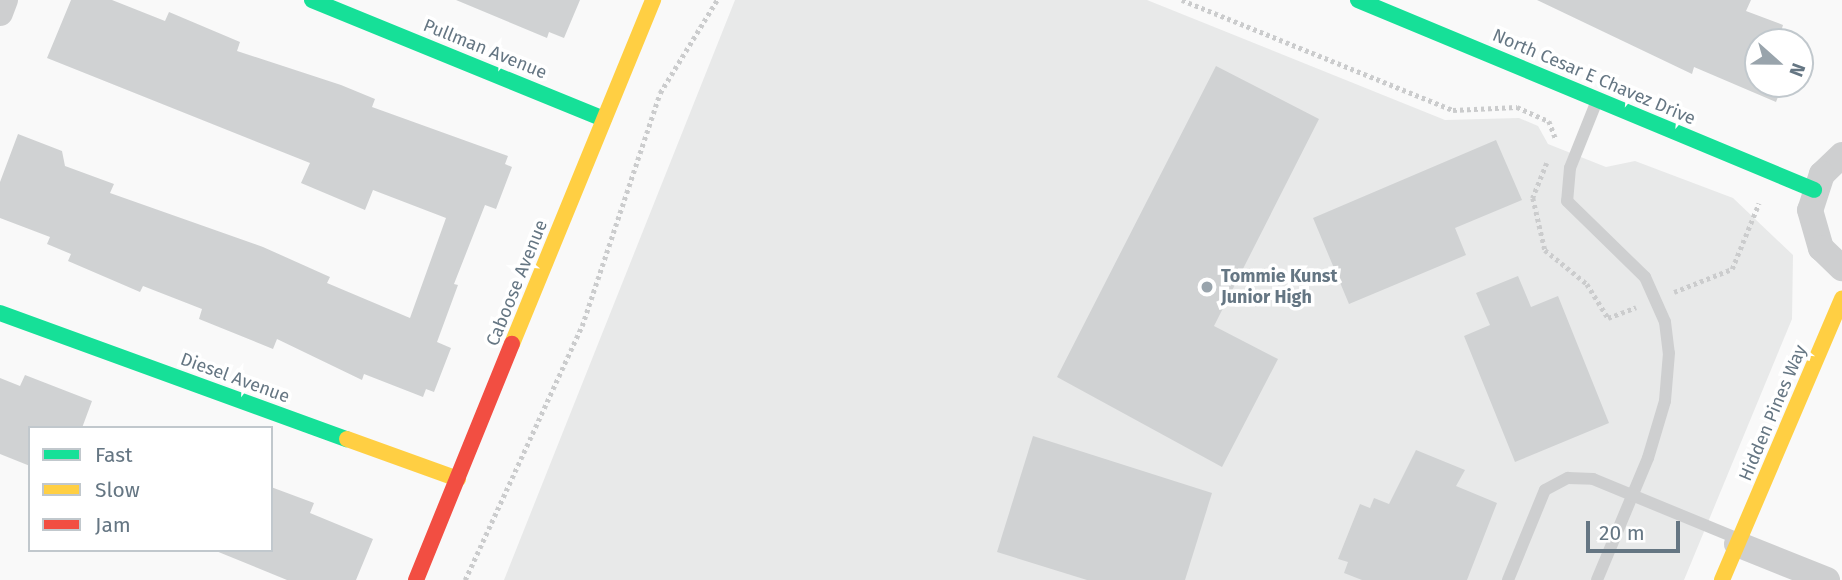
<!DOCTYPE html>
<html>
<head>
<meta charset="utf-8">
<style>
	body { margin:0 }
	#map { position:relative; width:1842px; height:580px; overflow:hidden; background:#f9f9f9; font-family:"Fira Sans",sans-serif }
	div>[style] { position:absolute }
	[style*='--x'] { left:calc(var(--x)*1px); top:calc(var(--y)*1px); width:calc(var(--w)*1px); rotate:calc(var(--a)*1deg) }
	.built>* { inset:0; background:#e8e9e9 }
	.building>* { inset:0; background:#d0d2d3 }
	.path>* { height:4.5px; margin-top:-2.25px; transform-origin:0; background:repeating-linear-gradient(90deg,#cbcccd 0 3.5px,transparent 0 7px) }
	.lane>* { height:12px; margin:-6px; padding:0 6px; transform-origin:6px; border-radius:6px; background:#cecfd0 }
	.street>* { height:26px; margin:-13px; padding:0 13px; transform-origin:13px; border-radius:13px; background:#cecfd0 }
	.fast>* { height:16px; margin:-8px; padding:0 8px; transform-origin:8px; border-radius:8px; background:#16e098 }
	.slow>* { height:16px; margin:-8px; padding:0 8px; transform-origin:8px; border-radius:8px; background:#ffcf43 }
	.jam>* { height:16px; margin:-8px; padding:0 8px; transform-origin:8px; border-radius:8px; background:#f24e42 }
	.dots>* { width:19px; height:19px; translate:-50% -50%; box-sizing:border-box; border:4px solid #fff; border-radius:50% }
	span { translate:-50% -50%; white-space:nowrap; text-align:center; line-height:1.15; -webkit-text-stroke:7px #fff; paint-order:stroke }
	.street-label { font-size:18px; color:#657683 }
	.poi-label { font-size:18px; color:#657683; font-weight:700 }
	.left { translate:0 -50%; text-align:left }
	.legend { position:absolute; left:28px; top:426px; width:245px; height:126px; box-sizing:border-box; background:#fff; border:2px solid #c1c8cd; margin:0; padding:9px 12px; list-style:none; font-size:21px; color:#657683 }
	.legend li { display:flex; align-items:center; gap:14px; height:35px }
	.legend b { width:35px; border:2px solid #c1c8cd }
	.north { position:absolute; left:1744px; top:28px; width:70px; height:70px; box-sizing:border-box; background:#fff; border:2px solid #c1c8cd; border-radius:50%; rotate:111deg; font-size:19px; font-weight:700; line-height:28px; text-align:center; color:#657683 }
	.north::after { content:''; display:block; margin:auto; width:24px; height:32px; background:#99a4ac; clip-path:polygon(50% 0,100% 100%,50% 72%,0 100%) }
	.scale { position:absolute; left:1586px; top:521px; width:94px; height:32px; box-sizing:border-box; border:4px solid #657683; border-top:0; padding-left:9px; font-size:21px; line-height:24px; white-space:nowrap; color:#657683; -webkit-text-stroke:5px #fff; paint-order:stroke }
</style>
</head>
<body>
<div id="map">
	<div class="built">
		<i style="clip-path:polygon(735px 0,1147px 0,1445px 120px,1519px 118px,1538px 126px,1548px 144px,1606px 167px,1635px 161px,1733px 198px,1793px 255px,1792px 319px,1684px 580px,504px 580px)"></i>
	</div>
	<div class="building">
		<i style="clip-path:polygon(71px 0,112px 0,165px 21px,169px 12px,240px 42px,237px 51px,341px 85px,375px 99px,372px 107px,508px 156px,505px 164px,512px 167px,496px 209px,485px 205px,454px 284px,458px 285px,437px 342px,451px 348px,434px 392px,426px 389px,423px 397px,364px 374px,362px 380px,277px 339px,273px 349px,199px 319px,202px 309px,143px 286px,140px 292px,68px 261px,71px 254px,47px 244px,50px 237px,0 218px,0 182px,18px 134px,62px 151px,65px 166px,114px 184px,110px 193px,263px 247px,330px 277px,327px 283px,410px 318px,446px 218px,373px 190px,365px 210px,301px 183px,310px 163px,47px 58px)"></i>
		<i style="clip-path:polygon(456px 0,580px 0,564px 38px,549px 32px,547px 38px)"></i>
		<i style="clip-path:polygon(1537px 0,1751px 0,1746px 11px,1783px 25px,1780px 35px,1798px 42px,1758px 42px,1758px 84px,1783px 84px,1776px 102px,1694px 67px,1692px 74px)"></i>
		<i style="clip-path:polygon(1216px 66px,1319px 119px,1214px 326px,1278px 359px,1222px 467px,1057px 377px)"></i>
		<i style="clip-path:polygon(1496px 140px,1522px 200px,1455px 228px,1466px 255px,1349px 304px,1313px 218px)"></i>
		<i style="clip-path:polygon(1518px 276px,1531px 307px,1558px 296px,1609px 423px,1515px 462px,1464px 336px,1490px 325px,1476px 293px)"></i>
		<i style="clip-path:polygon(25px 375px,92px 401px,82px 428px,30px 428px,30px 466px,0 454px,0 378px,20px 386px)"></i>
		<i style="clip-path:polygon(1033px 436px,1212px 493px,1185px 580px,1087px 580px,997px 552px)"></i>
		<i style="clip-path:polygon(1416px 450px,1465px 470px,1456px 486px,1497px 503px,1467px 580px,1362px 580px,1344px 573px,1348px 562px,1338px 559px,1360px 504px,1370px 508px,1374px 498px,1389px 504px)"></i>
		<i style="clip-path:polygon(271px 487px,314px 503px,310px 513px,373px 539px,356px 580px,287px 580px,216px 551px,271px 550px)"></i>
	</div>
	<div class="path">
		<i style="--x:1182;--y:0;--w:292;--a:22.1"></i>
		<i style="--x:1453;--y:110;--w:64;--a:-2.7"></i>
		<i style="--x:1517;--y:107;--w:35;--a:24"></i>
		<i style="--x:1549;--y:121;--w:19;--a:69"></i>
		<i style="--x:1547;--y:163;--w:38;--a:112"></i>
		<i style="--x:1533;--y:198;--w:53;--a:77"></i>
		<i style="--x:1545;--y:250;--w:54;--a:39"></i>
		<i style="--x:1587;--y:284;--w:40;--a:58"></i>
		<i style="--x:1608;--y:318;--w:30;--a:-21"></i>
		<i style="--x:1674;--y:292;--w:62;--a:-21.6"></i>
		<i style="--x:1732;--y:269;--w:71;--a:-67.8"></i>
		<i style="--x:465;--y:580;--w:280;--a:-65.3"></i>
		<i style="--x:582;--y:326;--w:246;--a:-71.5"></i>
		<i style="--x:660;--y:93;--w:109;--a:-58.5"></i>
	</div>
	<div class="lane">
		<i style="--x:1596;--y:103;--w:70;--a:111.8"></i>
		<i style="--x:1570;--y:168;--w:33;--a:95"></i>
		<i style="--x:1567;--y:201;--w:109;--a:44.3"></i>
		<i style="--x:1645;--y:277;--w:49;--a:66"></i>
		<i style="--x:1665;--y:322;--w:31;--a:83"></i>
		<i style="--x:1669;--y:353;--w:48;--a:94.8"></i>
		<i style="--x:1665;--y:401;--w:59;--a:106.6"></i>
		<i style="--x:1648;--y:458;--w:132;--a:112.7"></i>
		<i style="--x:1508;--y:580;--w:97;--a:-67.7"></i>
		<i style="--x:1545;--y:490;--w:26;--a:-28"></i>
		<i style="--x:1568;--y:478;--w:25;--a:2"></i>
		<i style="--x:1593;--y:479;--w:155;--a:22.4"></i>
	</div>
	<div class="street">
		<i style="--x:0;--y:13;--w:14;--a:-69"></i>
		<i style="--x:1842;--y:155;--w:28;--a:136"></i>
		<i style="--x:1822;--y:174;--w:38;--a:108"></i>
		<i style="--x:1810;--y:210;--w:40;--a:74"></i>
		<i style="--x:1821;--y:248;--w:29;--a:44"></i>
		<i style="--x:1737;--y:544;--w:97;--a:21.8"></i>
	</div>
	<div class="fast">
		<i style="--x:312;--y:0;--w:315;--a:22.2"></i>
		<i style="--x:1358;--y:0;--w:494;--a:22.6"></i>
		<i style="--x:0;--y:313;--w:369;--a:20"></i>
	</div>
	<div class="slow">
		<i style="--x:512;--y:344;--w:372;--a:-67.7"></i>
		<i style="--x:347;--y:439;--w:118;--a:19.8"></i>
		<i style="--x:1722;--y:580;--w:306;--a:-66.9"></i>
	</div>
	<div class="jam">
		<i style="--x:416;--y:580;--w:255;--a:-67.9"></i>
	</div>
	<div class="dots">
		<i style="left:1207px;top:287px;background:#99a4ac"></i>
	</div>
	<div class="street-label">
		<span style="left:485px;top:49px;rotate:22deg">Pullman Avenue</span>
		<span style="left:1594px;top:77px;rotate:23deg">North Cesar E Chavez Drive</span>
		<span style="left:517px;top:283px;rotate:-68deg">Caboose Avenue</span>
		<span style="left:235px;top:378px;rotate:20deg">Diesel Avenue</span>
		<span style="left:1773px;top:413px;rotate:-67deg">Hidden Pines Way</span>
	</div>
	<div class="poi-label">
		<span class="left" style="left:1221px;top:287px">Tommie Kunst<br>Junior High</span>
	</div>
	<ul class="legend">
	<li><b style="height:9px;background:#16e098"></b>Fast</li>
	<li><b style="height:9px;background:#ffcf43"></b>Slow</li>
	<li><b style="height:9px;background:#f24e42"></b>Jam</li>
	</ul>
	<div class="north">N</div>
	<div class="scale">20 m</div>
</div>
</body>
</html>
